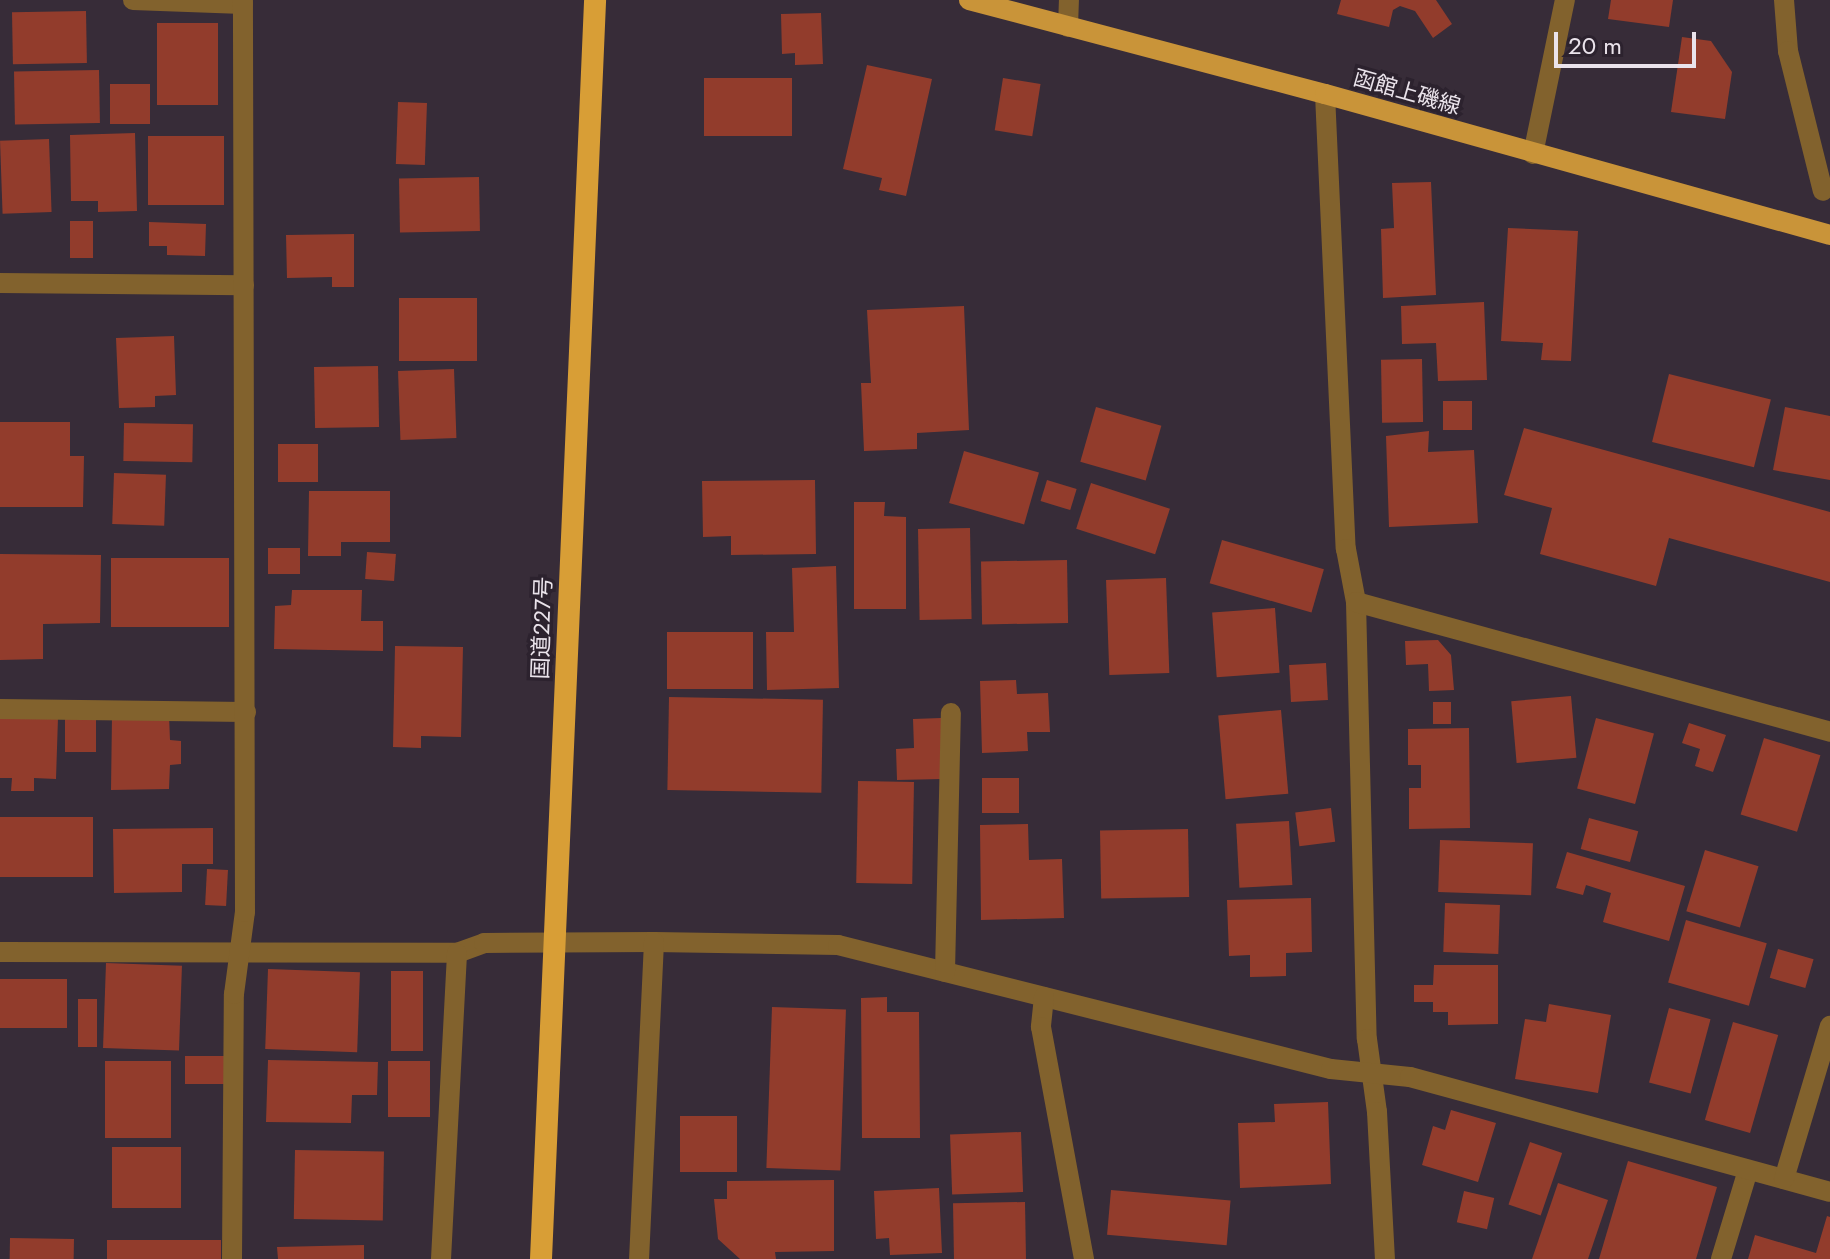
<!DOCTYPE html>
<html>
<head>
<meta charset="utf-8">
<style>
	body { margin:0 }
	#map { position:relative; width:1830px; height:1259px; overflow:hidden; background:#372c38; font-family:Jost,"Noto Sans JP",sans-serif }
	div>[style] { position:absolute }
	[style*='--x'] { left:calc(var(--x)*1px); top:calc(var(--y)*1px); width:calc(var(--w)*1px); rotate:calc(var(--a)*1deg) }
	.building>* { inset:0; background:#923c2c; transform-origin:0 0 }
	.service>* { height:20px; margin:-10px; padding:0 10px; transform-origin:10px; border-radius:10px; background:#82622d }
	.minor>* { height:20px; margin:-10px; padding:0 10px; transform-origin:10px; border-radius:10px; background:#82622d }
	.primary>* { height:20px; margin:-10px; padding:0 10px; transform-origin:10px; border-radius:10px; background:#c99439 }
	.trunk>* { height:22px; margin:-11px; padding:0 11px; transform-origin:11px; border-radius:11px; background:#d89e36 }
	span { translate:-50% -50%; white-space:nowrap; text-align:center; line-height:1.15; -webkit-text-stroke:7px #2c222e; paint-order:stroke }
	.street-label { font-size:22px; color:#eae3eb }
	.scale { position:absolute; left:1554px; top:32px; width:142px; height:36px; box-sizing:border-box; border:4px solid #eae3eb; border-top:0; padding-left:10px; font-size:24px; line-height:28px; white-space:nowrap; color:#eae3eb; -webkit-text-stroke:6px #2c222e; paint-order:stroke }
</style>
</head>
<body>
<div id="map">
	<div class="building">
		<i style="clip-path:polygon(1341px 0,1436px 0,1452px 24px,1433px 38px,1415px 11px,1400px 6px,1393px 10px,1389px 27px,1337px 14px)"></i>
		<i style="clip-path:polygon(1611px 0,1673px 0,1669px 27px,1608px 19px)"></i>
		<i style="left:86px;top:11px;width:52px;height:74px;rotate:89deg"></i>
		<i style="clip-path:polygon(821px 13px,823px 64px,795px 65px,795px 53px,782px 54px,781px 14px)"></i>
		<i style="left:157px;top:23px;width:61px;height:82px"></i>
		<i style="clip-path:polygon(1682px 37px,1711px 41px,1732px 72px,1725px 119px,1671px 112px)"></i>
		<i style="clip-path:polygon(867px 65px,932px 79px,906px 196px,879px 190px,882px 178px,843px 169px)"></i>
		<i style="left:99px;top:70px;width:53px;height:85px;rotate:89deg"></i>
		<i style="left:704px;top:78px;width:88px;height:58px"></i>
		<i style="left:1003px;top:78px;width:38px;height:53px;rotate:9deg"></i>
		<i style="left:110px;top:84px;width:40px;height:40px"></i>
		<i style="left:398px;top:102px;width:29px;height:62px;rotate:2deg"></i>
		<i style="clip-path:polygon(135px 133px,137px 211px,98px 212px,98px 201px,71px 201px,70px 135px)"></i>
		<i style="left:148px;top:136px;width:76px;height:69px"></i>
		<i style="left:49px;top:139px;width:73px;height:49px;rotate:88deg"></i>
		<i style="left:479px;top:177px;width:54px;height:80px;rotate:89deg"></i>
		<i style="clip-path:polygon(1431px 182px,1436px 295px,1383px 298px,1381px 229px,1394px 228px,1392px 183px)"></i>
		<i style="left:93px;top:221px;width:37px;height:23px;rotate:90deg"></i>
		<i style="clip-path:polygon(149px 222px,206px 224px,205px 256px,167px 255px,167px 246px,149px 246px)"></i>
		<i style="clip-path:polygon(1508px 228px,1578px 231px,1571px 361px,1541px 360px,1543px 343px,1501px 341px)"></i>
		<i style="clip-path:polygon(354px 234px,354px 287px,332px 287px,332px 277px,287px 278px,286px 235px)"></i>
		<i style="left:399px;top:298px;width:78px;height:63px"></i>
		<i style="clip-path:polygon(1484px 302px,1487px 380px,1438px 381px,1436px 343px,1402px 344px,1401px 306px)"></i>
		<i style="clip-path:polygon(964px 306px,969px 430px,917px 433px,917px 449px,864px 451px,861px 383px,871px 383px,867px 310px)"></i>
		<i style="clip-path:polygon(174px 336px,176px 395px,155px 396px,155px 407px,119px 408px,116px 338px)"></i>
		<i style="left:1422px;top:359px;width:63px;height:41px;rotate:89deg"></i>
		<i style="left:378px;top:366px;width:61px;height:64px;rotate:89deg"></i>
		<i style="left:454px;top:369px;width:69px;height:56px;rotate:88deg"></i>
		<i style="left:1669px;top:374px;width:105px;height:70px;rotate:14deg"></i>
		<i style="left:1443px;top:401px;width:29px;height:29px"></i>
		<i style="left:1096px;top:407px;width:68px;height:57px;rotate:16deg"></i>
		<i style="clip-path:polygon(1785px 407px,1830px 416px,1830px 480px,1773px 470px)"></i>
		<i style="clip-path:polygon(0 422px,70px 422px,70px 456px,84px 456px,83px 507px,0 507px)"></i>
		<i style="left:124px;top:423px;width:69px;height:38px;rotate:1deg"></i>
		<i style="clip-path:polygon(1524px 428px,1830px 512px,1830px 582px,1669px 538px,1656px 586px,1540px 554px,1552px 508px,1504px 495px)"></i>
		<i style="clip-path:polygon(1429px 431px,1428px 452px,1474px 450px,1478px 523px,1389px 527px,1386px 436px)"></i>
		<i style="left:278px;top:444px;width:40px;height:38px"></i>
		<i style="left:964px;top:451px;width:78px;height:54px;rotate:16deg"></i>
		<i style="left:114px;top:473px;width:52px;height:51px;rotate:2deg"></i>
		<i style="clip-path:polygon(815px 480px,816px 554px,731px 555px,731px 536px,703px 537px,702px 481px)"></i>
		<i style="left:1047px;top:480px;width:31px;height:22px;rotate:17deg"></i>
		<i style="left:1091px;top:483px;width:83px;height:48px;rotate:18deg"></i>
		<i style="clip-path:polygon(309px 491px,390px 491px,390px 542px,341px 542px,341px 556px,308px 556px)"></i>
		<i style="clip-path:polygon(854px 502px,885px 502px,884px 516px,906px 517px,906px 609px,854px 609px)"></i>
		<i style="left:970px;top:528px;width:91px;height:52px;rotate:89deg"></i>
		<i style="left:1222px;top:540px;width:106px;height:45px;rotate:16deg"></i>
		<i style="left:300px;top:548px;width:26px;height:32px;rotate:90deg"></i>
		<i style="left:367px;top:552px;width:29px;height:27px;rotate:4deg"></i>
		<i style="clip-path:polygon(0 554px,101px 555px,100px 623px,43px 624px,43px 659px,0 660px)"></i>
		<i style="left:111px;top:558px;width:118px;height:69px"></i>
		<i style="left:1067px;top:560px;width:63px;height:86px;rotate:89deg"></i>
		<i style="clip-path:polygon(836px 566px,839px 688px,767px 690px,766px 632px,794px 632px,792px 568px)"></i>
		<i style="left:1166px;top:578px;width:95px;height:60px;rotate:88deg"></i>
		<i style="clip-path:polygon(292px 590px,362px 590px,361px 621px,383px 621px,383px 651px,274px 649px,275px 606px,291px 605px)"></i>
		<i style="left:1275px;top:608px;width:65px;height:63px;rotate:86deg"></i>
		<i style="left:753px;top:632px;width:57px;height:86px;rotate:90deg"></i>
		<i style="clip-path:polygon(1438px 640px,1451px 655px,1454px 690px,1429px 691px,1428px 664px,1406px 665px,1405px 641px)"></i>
		<i style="clip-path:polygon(395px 646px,463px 647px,461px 737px,421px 736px,421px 748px,393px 747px)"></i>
		<i style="left:1326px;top:663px;width:37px;height:37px;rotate:87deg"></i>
		<i style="clip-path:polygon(1016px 680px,1017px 694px,1048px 693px,1050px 732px,1027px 732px,1028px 751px,982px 753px,980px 681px)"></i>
		<i style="left:1571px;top:696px;width:62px;height:60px;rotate:85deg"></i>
		<i style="left:669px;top:697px;width:154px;height:93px;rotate:1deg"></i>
		<i style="left:1433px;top:702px;width:18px;height:22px"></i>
		<i style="left:1281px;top:710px;width:84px;height:63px;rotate:85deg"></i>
		<i style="clip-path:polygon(112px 715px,169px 715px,170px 740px,181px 741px,181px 764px,170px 765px,169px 789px,111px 790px)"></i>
		<i style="clip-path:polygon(0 716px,58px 718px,56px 779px,34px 778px,34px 791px,11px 791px,12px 778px,0 778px)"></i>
		<i style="left:65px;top:717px;width:31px;height:35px"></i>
		<i style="clip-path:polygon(941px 718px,942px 779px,897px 780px,896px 749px,914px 748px,913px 719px)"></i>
		<i style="left:1596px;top:718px;width:60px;height:73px;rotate:15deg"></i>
		<i style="clip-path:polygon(1689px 723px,1726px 735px,1713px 772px,1695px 766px,1700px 749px,1682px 743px)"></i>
		<i style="clip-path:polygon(1469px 728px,1470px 828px,1409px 829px,1409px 788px,1421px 788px,1421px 765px,1408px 765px,1408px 729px)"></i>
		<i style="left:1764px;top:738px;width:59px;height:80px;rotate:17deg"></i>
		<i style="left:982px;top:778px;width:37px;height:35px"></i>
		<i style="left:858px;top:781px;width:56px;height:102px;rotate:1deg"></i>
		<i style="left:1331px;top:808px;width:34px;height:36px;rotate:83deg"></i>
		<i style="left:0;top:817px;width:93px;height:60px"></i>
		<i style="left:1589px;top:818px;width:51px;height:32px;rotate:15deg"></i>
		<i style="left:1289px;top:821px;width:64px;height:53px;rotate:87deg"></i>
		<i style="clip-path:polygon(1028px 824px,1029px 860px,1062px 859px,1064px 918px,981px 920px,980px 825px)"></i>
		<i style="clip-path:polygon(213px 828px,213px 864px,182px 864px,182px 892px,114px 893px,113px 829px)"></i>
		<i style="left:1188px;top:829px;width:68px;height:88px;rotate:89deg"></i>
		<i style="left:1440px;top:840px;width:93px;height:52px;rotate:2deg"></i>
		<i style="left:1705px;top:850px;width:56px;height:64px;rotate:17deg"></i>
		<i style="clip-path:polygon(1567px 852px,1685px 886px,1669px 941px,1603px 922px,1611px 893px,1586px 885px,1583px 895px,1556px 888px)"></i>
		<i style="left:207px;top:869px;width:21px;height:36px;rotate:3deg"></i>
		<i style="clip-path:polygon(1311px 898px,1312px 952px,1286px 953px,1286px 976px,1250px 977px,1250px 955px,1229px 956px,1227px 900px)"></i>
		<i style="left:1445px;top:903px;width:55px;height:49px;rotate:2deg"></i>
		<i style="left:1686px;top:920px;width:84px;height:65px;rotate:16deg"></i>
		<i style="left:1778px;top:949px;width:37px;height:30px;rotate:16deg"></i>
		<i style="left:106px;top:963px;width:76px;height:85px;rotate:2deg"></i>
		<i style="clip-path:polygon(1434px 965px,1498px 965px,1498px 1024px,1448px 1025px,1448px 1012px,1433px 1012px,1433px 1002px,1414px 1002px,1414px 985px,1433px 985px)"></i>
		<i style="left:268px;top:969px;width:92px;height:80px;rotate:2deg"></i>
		<i style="left:391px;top:971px;width:32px;height:80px"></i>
		<i style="left:0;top:979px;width:67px;height:49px"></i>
		<i style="clip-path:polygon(887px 997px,887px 1012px,919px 1012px,920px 1138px,862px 1138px,861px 998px)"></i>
		<i style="left:78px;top:999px;width:19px;height:48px"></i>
		<i style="clip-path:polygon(1549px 1004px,1611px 1015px,1598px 1093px,1515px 1079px,1525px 1019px,1546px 1022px)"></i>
		<i style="left:772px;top:1007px;width:74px;height:161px;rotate:2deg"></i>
		<i style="left:1669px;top:1008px;width:43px;height:77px;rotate:15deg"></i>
		<i style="left:1733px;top:1022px;width:47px;height:102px;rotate:16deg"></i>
		<i style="left:185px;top:1056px;width:41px;height:28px"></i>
		<i style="clip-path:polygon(268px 1060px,378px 1062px,377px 1095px,352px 1095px,351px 1123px,266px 1122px)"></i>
		<i style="left:105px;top:1061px;width:66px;height:77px"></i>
		<i style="left:388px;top:1061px;width:42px;height:56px"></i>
		<i style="clip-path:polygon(1328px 1102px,1331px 1184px,1240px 1188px,1238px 1123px,1275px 1122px,1274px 1104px)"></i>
		<i style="clip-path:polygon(1451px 1110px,1496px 1123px,1478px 1182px,1422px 1165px,1433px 1126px,1445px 1130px)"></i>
		<i style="left:680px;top:1116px;width:57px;height:56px"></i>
		<i style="left:1021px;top:1132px;width:60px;height:71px;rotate:88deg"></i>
		<i style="left:1530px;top:1142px;width:34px;height:66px;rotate:19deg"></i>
		<i style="left:112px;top:1147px;width:69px;height:61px"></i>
		<i style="left:295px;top:1150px;width:89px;height:69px;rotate:1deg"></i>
		<i style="clip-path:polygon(1628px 1161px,1717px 1187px,1696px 1259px,1599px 1259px)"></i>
		<i style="clip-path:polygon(834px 1180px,834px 1251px,775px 1252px,776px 1259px,740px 1259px,718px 1239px,714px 1199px,727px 1199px,727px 1181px)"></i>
		<i style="clip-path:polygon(1558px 1183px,1608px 1200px,1588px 1259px,1532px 1259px)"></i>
		<i style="clip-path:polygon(939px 1188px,942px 1253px,890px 1255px,889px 1238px,876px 1239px,874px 1191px)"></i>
		<i style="left:1111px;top:1190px;width:120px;height:45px;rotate:5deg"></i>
		<i style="left:1464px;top:1191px;width:31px;height:32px;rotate:13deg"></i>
		<i style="left:1025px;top:1202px;width:57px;height:72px;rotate:89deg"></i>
		<i style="clip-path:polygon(1827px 1216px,1830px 1217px,1830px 1259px,1748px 1259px,1755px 1235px,1816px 1253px)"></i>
		<i style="left:10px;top:1238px;width:64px;height:21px;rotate:1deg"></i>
		<i style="left:221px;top:1240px;width:19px;height:114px;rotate:90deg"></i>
		<i style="clip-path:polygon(364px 1245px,364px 1259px,278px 1259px,277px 1247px)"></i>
	</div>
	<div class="service">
		<i style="--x:1533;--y:154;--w:157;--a:-78.3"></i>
		<i style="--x:1721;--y:1259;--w:93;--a:-73.1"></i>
	</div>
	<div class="minor">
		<i style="--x:133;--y:0;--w:110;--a:2.1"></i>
		<i style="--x:1784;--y:0;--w:51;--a:85.5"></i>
		<i style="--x:1788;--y:51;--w:144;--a:76"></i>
		<i style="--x:1068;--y:27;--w:27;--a:-88"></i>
		<i style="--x:1325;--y:94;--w:455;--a:87.4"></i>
		<i style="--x:1346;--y:549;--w:54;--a:79.3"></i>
		<i style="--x:1356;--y:602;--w:437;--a:88.6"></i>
		<i style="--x:1367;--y:1039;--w:74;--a:82.2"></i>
		<i style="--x:1377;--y:1112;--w:147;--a:86.9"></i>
		<i style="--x:0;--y:283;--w:244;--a:0.5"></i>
		<i style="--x:1356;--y:602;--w:492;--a:15.3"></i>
		<i style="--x:0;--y:709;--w:246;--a:0.7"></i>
		<i style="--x:654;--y:942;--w:184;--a:0.9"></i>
		<i style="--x:838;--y:945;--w:508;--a:14.12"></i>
		<i style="--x:1331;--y:1069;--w:79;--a:5.8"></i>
		<i style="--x:1410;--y:1077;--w:435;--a:15.3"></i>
		<i style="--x:0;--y:952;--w:457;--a:0.1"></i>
		<i style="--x:457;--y:953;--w:29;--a:-20"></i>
		<i style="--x:484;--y:943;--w:170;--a:-0.3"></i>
		<i style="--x:654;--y:942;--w:317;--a:92.7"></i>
		<i style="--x:945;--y:972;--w:259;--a:-88.7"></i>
		<i style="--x:1044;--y:997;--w:30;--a:96"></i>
		<i style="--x:1041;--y:1027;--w:236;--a:79.5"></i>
		<i style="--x:1784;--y:1179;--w:160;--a:-73.3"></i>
		<i style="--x:232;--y:1259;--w:265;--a:-89.6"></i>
		<i style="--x:234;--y:994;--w:83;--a:-82.4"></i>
		<i style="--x:245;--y:912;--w:912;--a:-90.13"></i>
		<i style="--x:441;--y:1259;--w:306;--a:-87"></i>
	</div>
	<div class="primary">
		<i style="--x:969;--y:0;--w:368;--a:14.8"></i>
		<i style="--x:1325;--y:94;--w:524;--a:15.6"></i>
	</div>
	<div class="trunk">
		<i style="--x:541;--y:1259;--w:1260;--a:-87.54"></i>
	</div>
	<div class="street-label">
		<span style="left:1407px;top:92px;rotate:16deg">函館上磯線</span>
		<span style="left:542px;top:628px;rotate:-88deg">国道227号</span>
	</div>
	<div class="scale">20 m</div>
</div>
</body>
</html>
